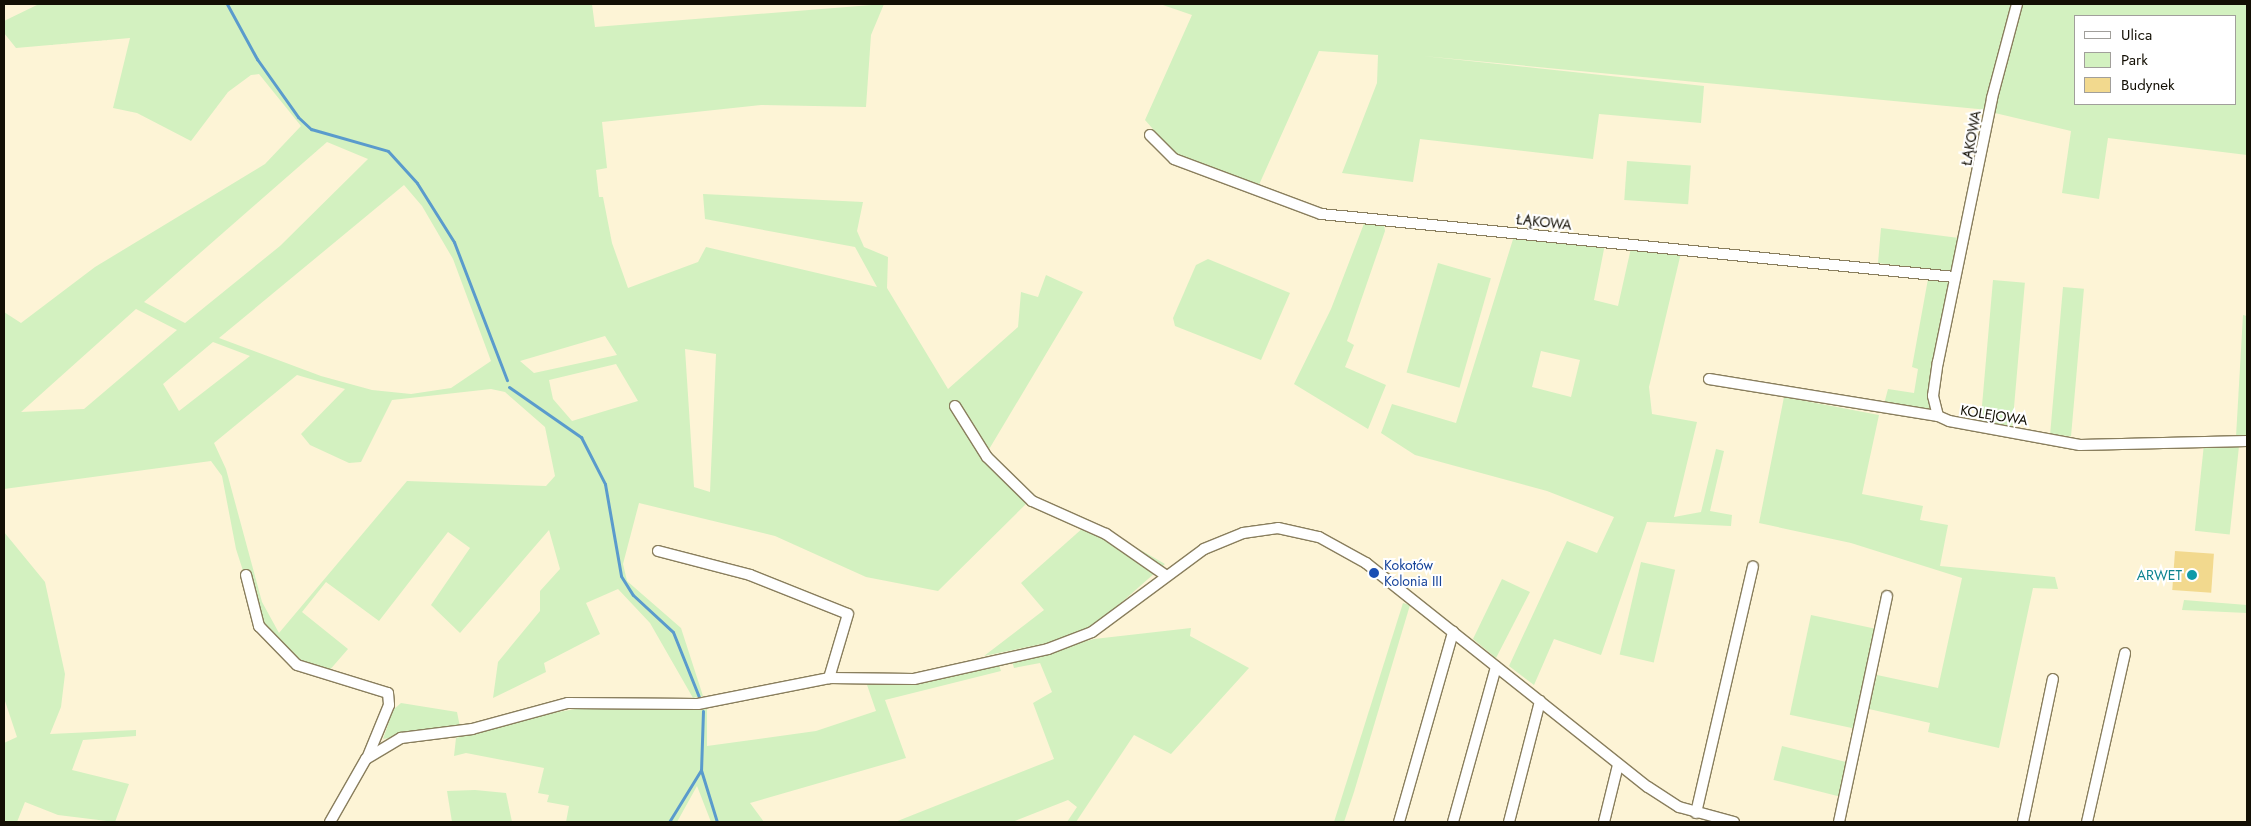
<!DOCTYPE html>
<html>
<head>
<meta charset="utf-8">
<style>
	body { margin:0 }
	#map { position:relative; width:2251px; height:826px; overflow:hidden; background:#fdf4d6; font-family:Jost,sans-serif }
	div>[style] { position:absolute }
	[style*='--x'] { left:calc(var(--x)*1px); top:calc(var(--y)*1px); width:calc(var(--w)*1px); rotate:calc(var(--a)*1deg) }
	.green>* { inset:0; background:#d3f1c0; transform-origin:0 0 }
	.stream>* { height:3px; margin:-1.5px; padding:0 1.5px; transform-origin:1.5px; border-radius:1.5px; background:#5a9bcc }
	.building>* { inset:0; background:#f2d98e; transform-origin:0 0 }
	.roads { filter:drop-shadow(1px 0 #897e5d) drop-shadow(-1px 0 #897e5d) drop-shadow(0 1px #897e5d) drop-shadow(0 -1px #897e5d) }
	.minor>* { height:10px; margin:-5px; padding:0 5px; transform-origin:5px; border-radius:5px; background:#fff }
	.dots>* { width:14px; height:14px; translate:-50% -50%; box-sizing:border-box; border:2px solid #fff; border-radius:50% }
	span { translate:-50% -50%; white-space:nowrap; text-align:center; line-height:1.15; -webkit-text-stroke:4px #fff; paint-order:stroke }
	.street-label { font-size:14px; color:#130f04 }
	.transit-label { font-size:14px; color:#164399 }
	.left { translate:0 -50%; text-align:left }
	.culture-label { font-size:14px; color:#0d838f }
	.right { translate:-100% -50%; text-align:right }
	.frame { position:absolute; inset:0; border:5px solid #130f04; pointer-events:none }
	.legend { position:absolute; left:2074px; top:15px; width:162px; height:90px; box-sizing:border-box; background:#fff; border:1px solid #a19f9b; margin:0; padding:6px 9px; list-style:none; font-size:15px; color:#130f04 }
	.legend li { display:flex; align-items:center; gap:10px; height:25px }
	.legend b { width:25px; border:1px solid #a19f9b }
</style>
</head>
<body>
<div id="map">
	<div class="green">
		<i style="clip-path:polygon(evenodd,39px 4px,592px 4px,595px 27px,884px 4px,871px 35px,866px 107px,761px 105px,602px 122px,607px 168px,596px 170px,599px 197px,603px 197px,612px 243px,628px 288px,698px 262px,706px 247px,877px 287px,855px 247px,705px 219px,703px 194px,863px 202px,857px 231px,864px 247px,888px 257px,887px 288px,948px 389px,1018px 327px,1021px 292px,1038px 297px,1046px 275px,1083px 292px,988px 451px,1043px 503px,1097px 525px,1165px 564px,1096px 625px,1066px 639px,984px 656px,1044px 610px,1021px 583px,1084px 527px,1028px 502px,938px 591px,866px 577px,775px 536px,639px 503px,623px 564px,627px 581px,681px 628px,703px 696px,693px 698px,650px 623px,618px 589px,586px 603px,600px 634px,544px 663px,546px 672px,493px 698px,498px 662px,540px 611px,540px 591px,560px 569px,549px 530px,460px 633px,431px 605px,470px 548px,448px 532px,379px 621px,326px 582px,302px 612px,348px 649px,328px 672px,309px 666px,275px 640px,257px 614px,236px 549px,222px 476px,211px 461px,4px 489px,4px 312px,21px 323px,95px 267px,265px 164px,301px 126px,259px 74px,251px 75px,228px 92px,191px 141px,137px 113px,113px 108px,130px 38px,16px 48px,4px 33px,4px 21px,39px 4px,327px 142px,368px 159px,280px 246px,185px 323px,144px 302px,327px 142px,39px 4px,404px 185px,422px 206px,453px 259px,491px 361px,451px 388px,411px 394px,372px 390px,321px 376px,219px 338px,404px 185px,39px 4px,136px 309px,177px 330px,84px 409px,21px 412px,136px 309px,39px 4px,605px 336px,617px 355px,534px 373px,520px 361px,605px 336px,39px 4px,213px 342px,250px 356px,179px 411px,163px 384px,213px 342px,39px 4px,685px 349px,716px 354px,710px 492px,694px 487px,685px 349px,39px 4px,616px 364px,638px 401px,572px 421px,553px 399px,549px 380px,616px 364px,39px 4px,297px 375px,345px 389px,301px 434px,310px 445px,349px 463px,361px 462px,392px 400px,491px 389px,505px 392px,545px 427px,555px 476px,546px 486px,407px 481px,279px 633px,262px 602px,226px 469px,214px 443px,297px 375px)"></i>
		<i style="clip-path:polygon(evenodd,1160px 4px,2247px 4px,2247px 155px,2108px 138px,2099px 199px,2062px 193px,2071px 131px,1978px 109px,1423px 56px,1704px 86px,1701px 123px,1599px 114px,1593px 159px,1420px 139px,1413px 182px,1342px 173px,1377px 83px,1378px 55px,1319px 51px,1258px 187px,1174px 153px,1145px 120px,1192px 15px,1160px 4px,2075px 16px,2235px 16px,2235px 104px,2075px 104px,2075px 16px)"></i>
		<i style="left:1627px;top:161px;width:64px;height:39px;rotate:4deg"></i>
		<i style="clip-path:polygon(1365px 221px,1384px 223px,1385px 231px,1347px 341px,1354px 345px,1345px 367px,1386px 385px,1368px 429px,1294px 384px,1331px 309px)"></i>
		<i style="clip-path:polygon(1881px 228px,1959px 238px,1954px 267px,1948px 272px,1878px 263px)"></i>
		<i style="clip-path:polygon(evenodd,1514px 236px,1605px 244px,1594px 300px,1618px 306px,1631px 248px,1681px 253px,1649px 387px,1652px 414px,1697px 422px,1674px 517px,1701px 512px,1716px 449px,1724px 451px,1710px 511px,1732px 515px,1731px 526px,1647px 522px,1601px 655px,1554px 639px,1534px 685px,1509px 666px,1567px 541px,1597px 553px,1614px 517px,1547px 491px,1415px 455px,1381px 433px,1392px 404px,1456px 423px,1514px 236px,1541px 351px,1580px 360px,1571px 397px,1532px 387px,1541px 351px)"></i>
		<i style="clip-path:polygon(1208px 259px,1290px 293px,1261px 360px,1175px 326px,1173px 318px,1196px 265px)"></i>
		<i style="left:1438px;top:263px;width:55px;height:114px;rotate:16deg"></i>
		<i style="clip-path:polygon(1928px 279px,1946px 280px,1950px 286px,1931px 377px,1930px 412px,1884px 404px,1888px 389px,1914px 393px,1918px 369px,1912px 367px)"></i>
		<i style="left:1993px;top:280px;width:32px;height:144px;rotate:5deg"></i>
		<i style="left:2063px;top:287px;width:21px;height:148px;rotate:5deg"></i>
		<i style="clip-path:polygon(2243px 315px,2247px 316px,2247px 436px,2236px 437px)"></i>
		<i style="clip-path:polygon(1784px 397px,1879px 415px,1862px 494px,1923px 506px,1920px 520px,1948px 525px,1940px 566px,2055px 577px,2058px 589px,2033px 588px,1999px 748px,1928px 732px,1930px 723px,1869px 709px,1877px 675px,1938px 688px,1962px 578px,1851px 543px,1759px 523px)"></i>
		<i style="left:2239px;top:446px;width:89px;height:35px;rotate:96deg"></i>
		<i style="clip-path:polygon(4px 532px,45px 582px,65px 674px,61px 707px,50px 734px,136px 730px,136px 736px,83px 740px,72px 770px,129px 784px,115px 822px,58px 815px,25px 802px,17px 822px,4px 822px,4px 743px,17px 737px,4px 698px)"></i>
		<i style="left:1641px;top:562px;width:35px;height:95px;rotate:13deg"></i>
		<i style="clip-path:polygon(1502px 579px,1530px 592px,1496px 658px,1473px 639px)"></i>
		<i style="clip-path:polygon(2184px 600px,2247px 605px,2247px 613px,2182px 610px)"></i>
		<i style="clip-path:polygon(1403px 603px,1410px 605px,1354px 792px,1344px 822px,1334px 822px)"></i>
		<i style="left:1811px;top:615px;width:67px;height:102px;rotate:12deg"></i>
		<i style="clip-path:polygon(1191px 628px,1190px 636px,1249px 668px,1171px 754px,1134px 735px,1076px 822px,1067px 822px,1077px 807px,1068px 800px,1012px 822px,895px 822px,1054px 759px,1033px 703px,1052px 692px,1040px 663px,1014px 668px,1012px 661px,1094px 639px)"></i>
		<i style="clip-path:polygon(999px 665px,1001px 671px,885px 700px,906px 758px,750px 803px,764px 822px,711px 822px,697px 786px,677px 822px,566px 822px,569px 806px,547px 802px,549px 795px,538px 793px,544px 768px,466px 753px,454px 756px,456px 738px,512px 720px,593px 706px,707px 709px,707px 746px,816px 731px,876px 711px,866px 682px,914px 684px)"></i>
		<i style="clip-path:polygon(401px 703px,457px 712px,460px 727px,383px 739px,393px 710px)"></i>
		<i style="left:1782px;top:746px;width:68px;height:35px;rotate:14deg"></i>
		<i style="clip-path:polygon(475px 790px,506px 793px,512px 822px,452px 822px,447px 791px)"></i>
	</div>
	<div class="stream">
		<i style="--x:227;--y:4;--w:63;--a:61.4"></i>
		<i style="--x:257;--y:59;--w:71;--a:54.7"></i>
		<i style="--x:298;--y:117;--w:18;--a:43"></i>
		<i style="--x:311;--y:129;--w:80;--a:15.9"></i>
		<i style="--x:388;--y:151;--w:43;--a:47.8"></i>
		<i style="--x:417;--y:183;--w:70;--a:57.9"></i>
		<i style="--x:454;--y:242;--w:148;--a:69"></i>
		<i style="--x:509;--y:387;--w:88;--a:34.8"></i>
		<i style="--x:581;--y:437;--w:53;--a:62.9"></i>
		<i style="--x:605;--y:484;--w:93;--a:80.1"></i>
		<i style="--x:621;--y:576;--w:22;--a:58"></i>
		<i style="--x:633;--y:595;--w:54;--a:42.8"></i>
		<i style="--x:673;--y:632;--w:70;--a:68.2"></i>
		<i style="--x:703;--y:711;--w:59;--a:91.9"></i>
		<i style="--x:701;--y:770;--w:54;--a:72.9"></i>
		<i style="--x:669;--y:822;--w:61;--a:-58.4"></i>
	</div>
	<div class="building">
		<i style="left:2175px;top:551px;width:39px;height:39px;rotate:4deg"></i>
	</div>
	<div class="roads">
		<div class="minor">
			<i style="--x:1150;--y:135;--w:34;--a:45"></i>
			<i style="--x:1174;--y:159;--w:157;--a:20.5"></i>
			<i style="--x:1321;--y:214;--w:636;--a:5.68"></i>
			<i style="--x:1709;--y:379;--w:232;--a:9.2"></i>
			<i style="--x:1938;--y:416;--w:12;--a:24"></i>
			<i style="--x:1949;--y:421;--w:133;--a:10.4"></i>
			<i style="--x:2080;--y:445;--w:167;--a:-1.4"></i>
			<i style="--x:955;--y:406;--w:60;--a:57.9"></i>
			<i style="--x:987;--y:457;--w:63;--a:44.4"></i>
			<i style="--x:1032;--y:501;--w:81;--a:24"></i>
			<i style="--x:1106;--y:534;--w:72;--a:34.8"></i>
			<i style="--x:1938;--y:416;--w:21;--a:-104"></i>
			<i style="--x:1933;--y:396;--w:34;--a:-82"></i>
			<i style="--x:1938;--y:362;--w:269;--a:-78.4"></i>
			<i style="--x:1992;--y:98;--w:97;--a:-75.1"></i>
			<i style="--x:658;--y:551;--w:95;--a:14.6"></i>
			<i style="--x:750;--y:575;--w:105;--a:21.7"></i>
			<i style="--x:848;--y:614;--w:67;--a:106.5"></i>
			<i style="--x:246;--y:575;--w:53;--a:75.7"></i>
			<i style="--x:259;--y:626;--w:54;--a:45.7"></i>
			<i style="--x:297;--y:665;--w:95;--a:17.1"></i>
			<i style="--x:388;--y:693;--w:12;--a:85"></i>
			<i style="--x:389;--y:705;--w:55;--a:112.4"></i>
			<i style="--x:1696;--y:813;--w:253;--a:-77"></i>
			<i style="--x:330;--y:822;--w:73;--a:-60.3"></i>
			<i style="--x:366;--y:759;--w:41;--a:-31"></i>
			<i style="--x:401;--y:738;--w:72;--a:-7.2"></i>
			<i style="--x:472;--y:729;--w:99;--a:-15.2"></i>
			<i style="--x:568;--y:703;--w:130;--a:0.4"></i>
			<i style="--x:698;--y:704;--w:134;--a:-11.2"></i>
			<i style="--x:829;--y:678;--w:85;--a:0.7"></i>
			<i style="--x:914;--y:679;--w:137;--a:-12.6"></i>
			<i style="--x:1048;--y:649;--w:47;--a:-21.1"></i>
			<i style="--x:1092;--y:632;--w:139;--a:-36.5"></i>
			<i style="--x:1204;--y:549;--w:42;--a:-22.3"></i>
			<i style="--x:1243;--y:533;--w:35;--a:-8"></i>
			<i style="--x:1278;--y:528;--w:42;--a:12.4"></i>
			<i style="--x:1319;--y:537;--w:54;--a:29"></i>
			<i style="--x:1366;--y:563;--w:360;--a:38.5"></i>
			<i style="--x:1648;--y:787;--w:37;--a:33"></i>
			<i style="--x:1679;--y:807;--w:57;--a:15.3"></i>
			<i style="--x:1399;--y:822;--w:198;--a:-74.1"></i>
			<i style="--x:1453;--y:822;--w:161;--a:-74.5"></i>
			<i style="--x:1509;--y:822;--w:125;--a:-75.6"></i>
			<i style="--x:1604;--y:822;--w:59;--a:-76.2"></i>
			<i style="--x:1839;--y:822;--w:231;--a:-78"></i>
			<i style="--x:2023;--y:822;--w:146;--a:-78.2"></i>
			<i style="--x:2087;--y:822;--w:173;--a:-77.3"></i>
		</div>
	</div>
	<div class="dots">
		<i style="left:1374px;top:573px;background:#1a4fb4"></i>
		<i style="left:2192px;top:575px;background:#0f9aa8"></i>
	</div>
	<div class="street-label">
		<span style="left:1971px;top:138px;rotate:-80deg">ŁĄKOWA</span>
		<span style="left:1544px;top:222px;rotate:6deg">ŁĄKOWA</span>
		<span style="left:1994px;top:415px;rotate:9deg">KOLEJOWA</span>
	</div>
	<div class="transit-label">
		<span class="left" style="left:1384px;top:573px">Kokotów<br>Kolonia III</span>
	</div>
	<div class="culture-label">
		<span class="right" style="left:2182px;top:575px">ARWET</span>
	</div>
	<div class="frame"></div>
	<ul class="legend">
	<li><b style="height:6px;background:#fff"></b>Ulica</li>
	<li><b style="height:14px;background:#d3f1c0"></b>Park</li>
	<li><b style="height:14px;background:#f2d98e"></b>Budynek</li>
	</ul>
</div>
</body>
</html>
